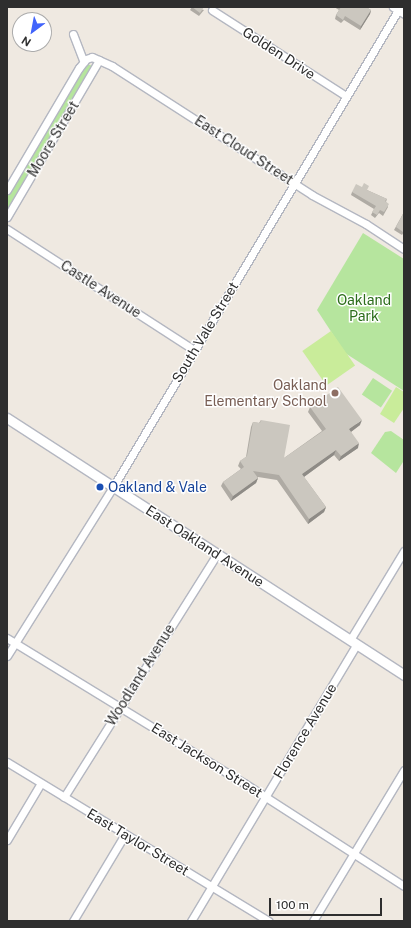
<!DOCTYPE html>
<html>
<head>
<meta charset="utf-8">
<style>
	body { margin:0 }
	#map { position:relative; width:411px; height:928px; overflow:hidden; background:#efe9e1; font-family:"Public Sans",sans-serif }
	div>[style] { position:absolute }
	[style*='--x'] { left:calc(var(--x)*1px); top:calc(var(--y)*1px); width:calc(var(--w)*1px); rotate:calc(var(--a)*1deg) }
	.green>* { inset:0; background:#b6e59e; transform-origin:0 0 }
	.pitch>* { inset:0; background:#c9ec9a; transform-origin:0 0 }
	.roads { filter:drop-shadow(1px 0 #b4b7c1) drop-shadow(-1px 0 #b4b7c1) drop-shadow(0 1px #b4b7c1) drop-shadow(0 -1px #b4b7c1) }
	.street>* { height:7px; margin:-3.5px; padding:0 3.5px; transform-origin:3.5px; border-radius:3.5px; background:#fff }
	.secondary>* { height:9px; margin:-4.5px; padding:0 4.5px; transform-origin:4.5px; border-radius:4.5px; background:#fff }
	.wall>* { inset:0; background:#afaba4 }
	.shaded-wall>* { inset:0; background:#8e8b86 }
	.building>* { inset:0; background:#cbc7bf }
	.dots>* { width:11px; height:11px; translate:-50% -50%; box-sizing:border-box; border:2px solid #fff; border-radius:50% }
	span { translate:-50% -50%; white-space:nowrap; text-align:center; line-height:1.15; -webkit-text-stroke:3px #fff; paint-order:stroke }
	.street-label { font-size:14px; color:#2e2e2e }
	.park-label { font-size:14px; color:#2c6e1b }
	.education-label { font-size:14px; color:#785e54 }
	.right { translate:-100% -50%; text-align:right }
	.transit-label { font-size:14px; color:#164399 }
	.left { translate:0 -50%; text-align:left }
	.frame { position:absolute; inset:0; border:8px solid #2e2e2e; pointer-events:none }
	.north { position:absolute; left:12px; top:12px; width:40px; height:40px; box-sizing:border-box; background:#fff; border:1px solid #ababab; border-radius:50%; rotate:212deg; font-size:11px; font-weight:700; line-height:16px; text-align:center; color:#2e2e2e }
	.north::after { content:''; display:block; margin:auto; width:14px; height:18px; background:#4264fb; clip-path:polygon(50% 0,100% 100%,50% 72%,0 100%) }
	.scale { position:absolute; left:269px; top:898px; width:113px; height:18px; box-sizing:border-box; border:2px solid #2e2e2e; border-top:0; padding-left:5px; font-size:12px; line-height:14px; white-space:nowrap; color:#2e2e2e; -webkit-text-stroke:3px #fff; paint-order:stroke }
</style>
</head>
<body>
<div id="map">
	<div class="green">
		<i style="clip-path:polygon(88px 64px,92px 66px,7px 212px,7px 197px,84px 65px)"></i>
		<i style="clip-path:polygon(363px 233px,404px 259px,404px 391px,345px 353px,317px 310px)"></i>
		<i style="left:373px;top:378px;width:23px;height:20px;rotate:34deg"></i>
		<i style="clip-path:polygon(391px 431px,404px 440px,403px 462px,396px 473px,371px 453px,385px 432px)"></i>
	</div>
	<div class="pitch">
		<i style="left:331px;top:331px;width:42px;height:35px;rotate:55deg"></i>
		<i style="clip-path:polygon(396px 387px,404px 392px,404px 408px,394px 423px,380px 414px)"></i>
	</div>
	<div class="roads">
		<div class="street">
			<i style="--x:393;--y:7;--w:13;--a:32"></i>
			<i style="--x:212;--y:10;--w:159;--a:32.7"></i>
			<i style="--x:73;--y:34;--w:30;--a:69"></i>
			<i style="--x:7;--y:190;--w:142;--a:-59.5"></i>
			<i style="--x:79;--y:68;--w:11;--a:-52"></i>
			<i style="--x:86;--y:59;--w:6;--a:-18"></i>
			<i style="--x:92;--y:57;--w:22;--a:24"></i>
			<i style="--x:112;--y:66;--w:238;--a:32.8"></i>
			<i style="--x:312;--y:195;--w:61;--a:28.2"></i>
			<i style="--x:366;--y:224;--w:45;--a:33.3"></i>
			<i style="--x:7;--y:217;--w:182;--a:-59.6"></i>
			<i style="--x:7;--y:229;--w:223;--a:32.9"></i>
			<i style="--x:7;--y:638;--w:278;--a:31.5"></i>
			<i style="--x:244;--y:783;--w:190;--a:32.8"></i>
			<i style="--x:350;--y:640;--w:104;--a:-58.8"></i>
			<i style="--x:7;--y:656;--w:199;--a:-57.9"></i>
			<i style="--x:113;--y:487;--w:559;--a:-59.12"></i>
			<i style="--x:7;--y:762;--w:306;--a:31.3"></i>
			<i style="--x:64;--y:797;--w:287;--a:-57.8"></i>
			<i style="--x:7;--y:840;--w:66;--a:-59.2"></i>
			<i style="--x:73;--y:921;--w:101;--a:-59.1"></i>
			<i style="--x:191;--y:921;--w:323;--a:-59.1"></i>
			<i style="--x:313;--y:921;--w:176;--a:-58.9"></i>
		</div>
		<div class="secondary">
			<i style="--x:7;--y:418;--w:473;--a:32.9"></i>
		</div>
	</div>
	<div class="wall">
		<i style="clip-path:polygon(192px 7px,204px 10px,199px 16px,190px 10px)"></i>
		<i style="clip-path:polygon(334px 7px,366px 7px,371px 10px,370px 14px,360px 30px,344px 20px,341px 23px,335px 19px,336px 15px,339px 10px)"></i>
		<i style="clip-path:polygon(367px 190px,387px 199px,386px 202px,388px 207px,383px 216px,379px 213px,375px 218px,371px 215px,374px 209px,351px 195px,352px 192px)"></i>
		<i style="clip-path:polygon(404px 212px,404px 232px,402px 235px,394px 230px)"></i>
		<i style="clip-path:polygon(310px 407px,360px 425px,351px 432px,358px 448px,339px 461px,334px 455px,304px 477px,326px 507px,324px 512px,308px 524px,277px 480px,258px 477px,258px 478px,256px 483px,231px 501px,221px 486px,223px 482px,241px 469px,238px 466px,240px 461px,246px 457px,251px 427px,253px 422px,259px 423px,261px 420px,284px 458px,322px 431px,308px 412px)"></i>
	</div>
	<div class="shaded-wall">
		<i style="clip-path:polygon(371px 10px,370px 14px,360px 30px,361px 26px)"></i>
		<i style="clip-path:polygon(362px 420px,360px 425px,348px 434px,349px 429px)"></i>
		<i style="clip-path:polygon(359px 443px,358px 448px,339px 461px,341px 456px)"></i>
		<i style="clip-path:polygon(336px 450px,334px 455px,301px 479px,302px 474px)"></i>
		<i style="clip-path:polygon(258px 478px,256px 483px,231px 501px,233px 496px)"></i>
		<i style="clip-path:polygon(326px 507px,324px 512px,308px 524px,309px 519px)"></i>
	</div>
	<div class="building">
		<i style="clip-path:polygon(192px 7px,204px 7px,200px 13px)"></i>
		<i style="clip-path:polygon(341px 7px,366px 7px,371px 10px,361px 26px,345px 16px,343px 20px,336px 15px)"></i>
		<i style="clip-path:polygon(364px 183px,369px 186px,367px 190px,387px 199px,385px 201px,389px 204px,384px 212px,380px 210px,377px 215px,372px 212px,376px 206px,352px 192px,356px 184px,362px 187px)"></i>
		<i style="clip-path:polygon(404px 212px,404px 231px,403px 232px,396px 227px)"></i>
		<i style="clip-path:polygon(338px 387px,362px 420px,349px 429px,359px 443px,341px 456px,336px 450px,302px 474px,326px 507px,309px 519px,279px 475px,253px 471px,258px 478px,233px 496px,223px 482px,244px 467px,240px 461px,247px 456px,253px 422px,260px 423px,261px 420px,290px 425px,284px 458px,326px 429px,310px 407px)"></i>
	</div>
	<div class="dots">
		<i style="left:335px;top:393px;background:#8d6e63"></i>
		<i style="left:100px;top:487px;background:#1a4fb4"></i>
	</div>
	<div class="street-label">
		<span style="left:279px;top:53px;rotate:33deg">Golden Drive</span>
		<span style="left:53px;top:139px;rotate:-59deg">Moore Street</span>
		<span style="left:244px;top:150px;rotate:33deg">East Cloud Street</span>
		<span style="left:101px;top:289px;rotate:33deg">Castle Avenue</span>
		<span style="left:205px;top:332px;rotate:-59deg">South Vale Street</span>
		<span style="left:205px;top:546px;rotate:33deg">East Oakland Avenue</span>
		<span style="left:140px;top:675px;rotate:-58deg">Woodland Avenue</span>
		<span style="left:305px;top:731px;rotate:-59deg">Florence Avenue</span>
		<span style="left:207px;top:760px;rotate:32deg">East Jackson Street</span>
		<span style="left:138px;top:842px;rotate:31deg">East Taylor Street</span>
	</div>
	<div class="park-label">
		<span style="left:364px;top:308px">Oakland<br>Park</span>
	</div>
	<div class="education-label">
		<span class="right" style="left:327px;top:393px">Oakland<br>Elementary School</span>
	</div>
	<div class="transit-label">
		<span class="left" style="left:108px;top:487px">Oakland &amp; Vale</span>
	</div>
	<div class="frame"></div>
	<div class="north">N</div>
	<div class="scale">100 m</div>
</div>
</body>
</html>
